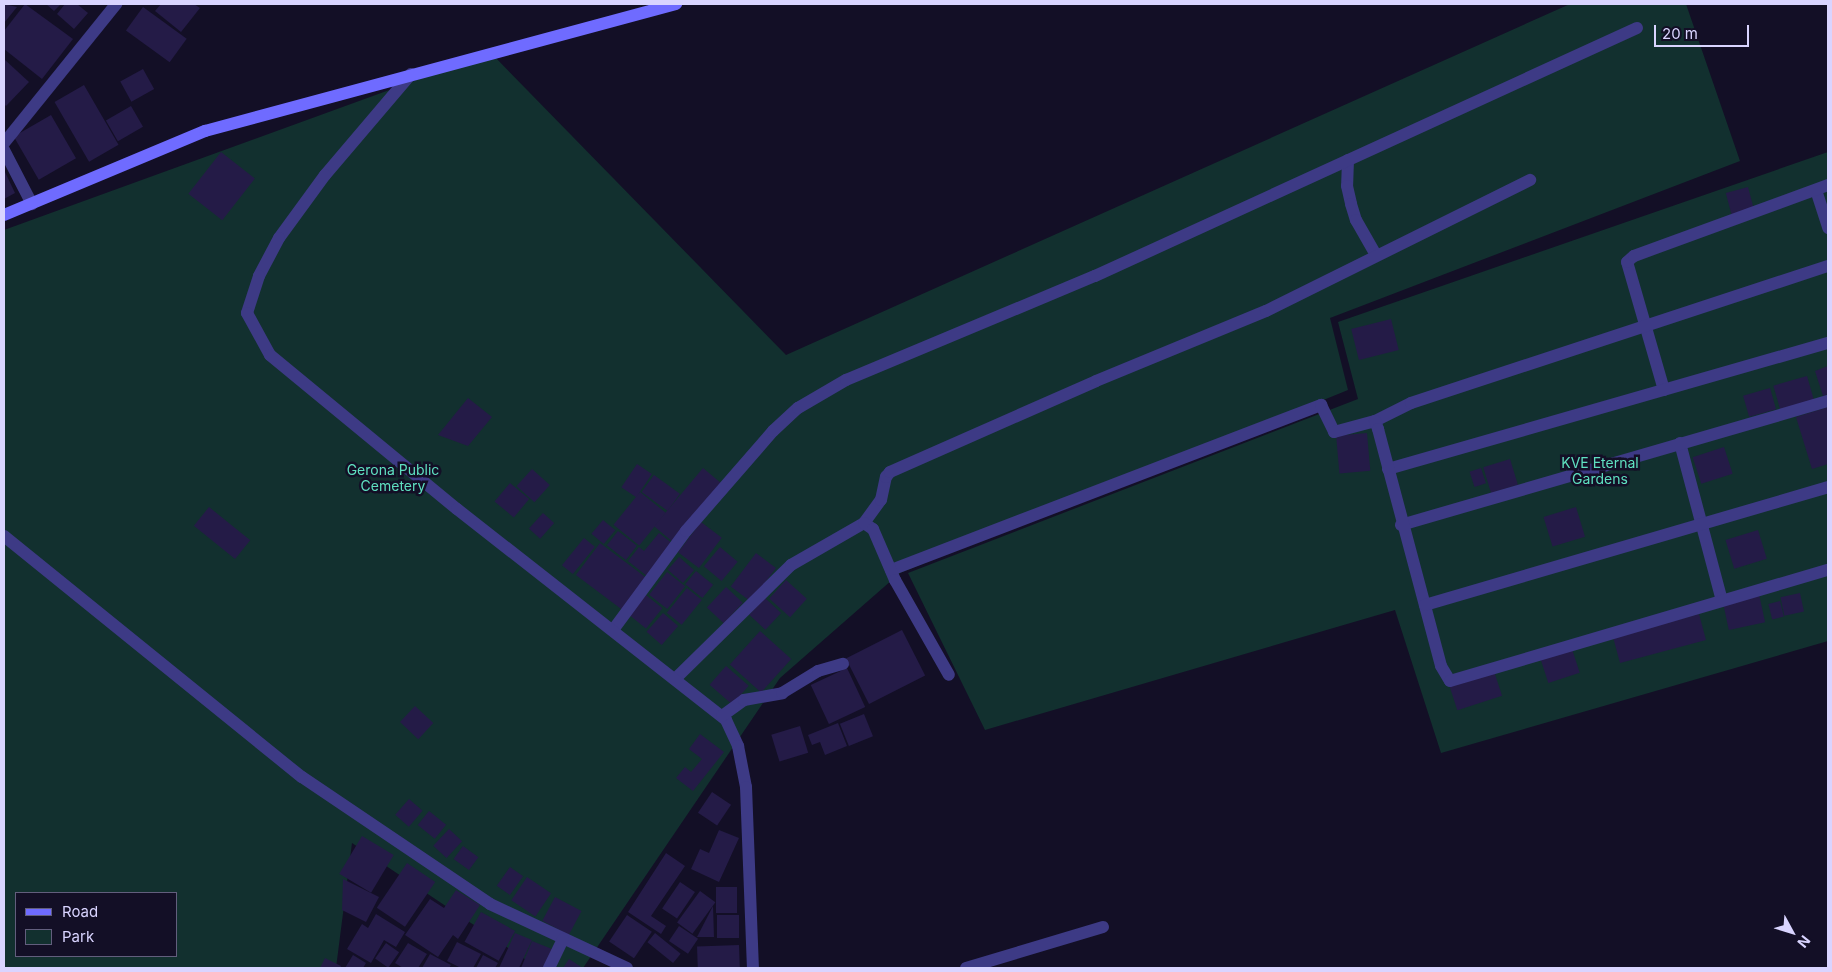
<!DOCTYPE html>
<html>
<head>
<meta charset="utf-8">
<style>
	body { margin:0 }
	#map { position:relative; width:1832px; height:972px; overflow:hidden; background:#130f26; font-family:Inter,sans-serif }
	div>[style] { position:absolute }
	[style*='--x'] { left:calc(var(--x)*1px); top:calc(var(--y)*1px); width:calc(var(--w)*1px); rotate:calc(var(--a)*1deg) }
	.green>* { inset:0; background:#12302f }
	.building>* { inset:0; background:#241b47; transform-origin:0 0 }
	.lane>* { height:12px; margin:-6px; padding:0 6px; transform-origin:6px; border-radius:6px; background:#3d3a85 }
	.street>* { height:12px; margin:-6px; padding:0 6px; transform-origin:6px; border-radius:6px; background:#3d3a85 }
	.secondary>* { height:12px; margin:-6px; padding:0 6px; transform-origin:6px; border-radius:6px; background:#6f6bff }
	span { translate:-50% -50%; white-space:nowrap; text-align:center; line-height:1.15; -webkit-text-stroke:5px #130f26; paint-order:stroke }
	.park-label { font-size:14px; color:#5fe0c0 }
	.frame { position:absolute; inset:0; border:5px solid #d9d4ff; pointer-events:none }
	.legend { position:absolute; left:15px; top:892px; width:162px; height:65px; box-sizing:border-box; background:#130f26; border:1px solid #625e7d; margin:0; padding:6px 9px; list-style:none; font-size:15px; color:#d9d4ff }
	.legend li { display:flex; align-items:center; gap:10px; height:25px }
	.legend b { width:25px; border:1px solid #625e7d }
	.north { position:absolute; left:1767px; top:907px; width:50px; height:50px; -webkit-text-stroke:4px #130f26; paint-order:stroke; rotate:129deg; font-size:14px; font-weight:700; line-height:20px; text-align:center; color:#d9d4ff }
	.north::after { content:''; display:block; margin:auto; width:18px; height:22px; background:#d9d4ff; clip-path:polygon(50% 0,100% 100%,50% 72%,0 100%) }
	.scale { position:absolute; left:1654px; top:25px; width:95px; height:22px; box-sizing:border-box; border:2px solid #d9d4ff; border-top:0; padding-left:6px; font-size:15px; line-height:18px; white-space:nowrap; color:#d9d4ff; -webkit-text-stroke:4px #130f26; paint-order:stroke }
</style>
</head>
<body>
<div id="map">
	<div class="green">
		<i style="clip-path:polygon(evenodd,1570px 4px,1686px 4px,1740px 161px,1330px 318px,1348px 390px,900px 573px,780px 678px,583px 968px,538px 968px,352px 843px,336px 968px,4px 968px,4px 230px,491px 53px,786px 355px,1570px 4px,16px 893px,176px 893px,176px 956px,16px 956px,16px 893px)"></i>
		<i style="clip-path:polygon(1828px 152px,1828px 641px,1441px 753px,1395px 610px,985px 730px,908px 573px,1358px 399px,1338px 322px)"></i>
	</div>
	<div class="building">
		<i style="clip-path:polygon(4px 4px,17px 7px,4px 23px)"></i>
		<i style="clip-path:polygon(25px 4px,73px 39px,42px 79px,4px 49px,4px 31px)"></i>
		<i style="clip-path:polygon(46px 4px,61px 4px,54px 11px)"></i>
		<i style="clip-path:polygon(65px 4px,77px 4px,88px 13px,74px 29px,57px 14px)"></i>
		<i style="clip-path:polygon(161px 4px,194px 4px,200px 8px,181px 32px,155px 11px)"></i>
		<i style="left:143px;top:7px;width:54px;height:29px;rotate:36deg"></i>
		<i style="clip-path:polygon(4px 59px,29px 82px,6px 106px,4px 104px)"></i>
		<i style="left:143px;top:69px;width:23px;height:26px;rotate:61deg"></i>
		<i style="left:84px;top:85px;width:69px;height:34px;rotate:60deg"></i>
		<i style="left:131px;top:106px;width:24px;height:29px;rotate:60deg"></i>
		<i style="left:51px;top:115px;width:50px;height:43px;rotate:60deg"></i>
		<i style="left:221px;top:152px;width:43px;height:53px;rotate:38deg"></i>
		<i style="clip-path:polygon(4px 170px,15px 193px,4px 199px)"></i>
		<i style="left:1748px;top:187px;width:23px;height:23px;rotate:75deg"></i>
		<i style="left:1391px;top:319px;width:32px;height:41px;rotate:76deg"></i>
		<i style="clip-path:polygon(1828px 366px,1828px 394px,1823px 396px,1815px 371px)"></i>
		<i style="left:1807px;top:376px;width:25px;height:35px;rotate:74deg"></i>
		<i style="left:1770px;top:388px;width:22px;height:28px;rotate:74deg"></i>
		<i style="clip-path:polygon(468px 398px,492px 417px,468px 446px,438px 435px)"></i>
		<i style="clip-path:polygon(1828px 407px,1828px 464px,1812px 469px,1796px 417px)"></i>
		<i style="left:1367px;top:433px;width:38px;height:31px;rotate:85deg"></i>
		<i style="left:1724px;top:447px;width:28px;height:33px;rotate:72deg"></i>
		<i style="left:1510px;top:459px;width:27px;height:28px;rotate:73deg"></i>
		<i style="left:637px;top:464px;width:18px;height:28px;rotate:34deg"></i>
		<i style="left:703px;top:468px;width:23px;height:76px;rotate:40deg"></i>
		<i style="left:1481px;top:468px;width:16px;height:12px;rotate:72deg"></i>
		<i style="left:532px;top:469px;width:24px;height:23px;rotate:42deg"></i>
		<i style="left:654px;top:475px;width:32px;height:21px;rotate:36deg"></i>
		<i style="left:510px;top:483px;width:25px;height:24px;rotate:40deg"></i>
		<i style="left:640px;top:492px;width:33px;height:42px;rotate:39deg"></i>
		<i style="left:209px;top:507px;width:53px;height:24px;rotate:39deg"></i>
		<i style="left:1576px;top:507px;width:31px;height:34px;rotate:73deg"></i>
		<i style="left:543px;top:513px;width:15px;height:21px;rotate:42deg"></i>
		<i style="left:603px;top:520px;width:16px;height:18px;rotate:40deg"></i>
		<i style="left:701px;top:522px;width:26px;height:38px;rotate:37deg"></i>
		<i style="left:1758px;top:530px;width:30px;height:34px;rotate:73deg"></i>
		<i style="left:618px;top:531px;width:24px;height:18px;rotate:38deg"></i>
		<i style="clip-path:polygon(659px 533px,673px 544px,647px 576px,628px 561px,639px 547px,644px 551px)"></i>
		<i style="left:584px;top:538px;width:14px;height:35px;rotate:39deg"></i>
		<i style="left:600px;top:543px;width:60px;height:40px;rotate:37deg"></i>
		<i style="left:720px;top:547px;width:23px;height:25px;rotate:40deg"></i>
		<i style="left:756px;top:553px;width:25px;height:42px;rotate:37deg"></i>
		<i style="left:679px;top:557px;width:20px;height:17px;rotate:41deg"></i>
		<i style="left:696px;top:571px;width:22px;height:17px;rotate:39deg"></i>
		<i style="left:667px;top:572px;width:23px;height:29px;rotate:38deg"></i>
		<i style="left:786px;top:580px;width:28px;height:25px;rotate:42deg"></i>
		<i style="left:726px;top:587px;width:23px;height:28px;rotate:43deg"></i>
		<i style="left:687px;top:588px;width:19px;height:32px;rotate:39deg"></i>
		<i style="left:1800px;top:593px;width:19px;height:20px;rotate:78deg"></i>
		<i style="left:1759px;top:594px;width:29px;height:37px;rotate:78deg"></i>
		<i style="left:646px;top:595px;width:21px;height:26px;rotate:39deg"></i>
		<i style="left:765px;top:598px;width:22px;height:23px;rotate:43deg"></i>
		<i style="left:1780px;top:601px;width:16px;height:12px;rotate:76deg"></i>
		<i style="left:663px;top:613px;width:20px;height:25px;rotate:41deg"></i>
		<i style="left:1699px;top:614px;width:27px;height:89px;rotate:75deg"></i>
		<i style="left:902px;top:630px;width:51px;height:63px;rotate:63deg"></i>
		<i style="left:760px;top:631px;width:42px;height:45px;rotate:42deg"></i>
		<i style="left:1572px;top:649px;width:25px;height:33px;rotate:72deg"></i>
		<i style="left:726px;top:666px;width:30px;height:25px;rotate:41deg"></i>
		<i style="left:847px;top:668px;width:43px;height:40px;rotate:65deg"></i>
		<i style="left:1494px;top:671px;width:26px;height:47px;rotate:72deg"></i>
		<i style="left:415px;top:706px;width:25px;height:22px;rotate:43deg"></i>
		<i style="left:864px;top:714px;width:24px;height:26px;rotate:68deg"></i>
		<i style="clip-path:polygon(838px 723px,847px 746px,825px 755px,820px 742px,812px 745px,808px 735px)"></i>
		<i style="left:800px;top:726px;width:28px;height:30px;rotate:73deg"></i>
		<i style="clip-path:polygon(700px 734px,724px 752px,693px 791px,676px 778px,685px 767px,691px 772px,702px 759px,689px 749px)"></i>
		<i style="left:712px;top:792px;width:23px;height:25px;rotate:34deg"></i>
		<i style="left:409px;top:799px;width:18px;height:21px;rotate:41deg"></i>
		<i style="left:429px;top:811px;width:22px;height:18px;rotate:39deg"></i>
		<i style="left:449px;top:829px;width:18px;height:23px;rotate:43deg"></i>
		<i style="clip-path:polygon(719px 830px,739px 838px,719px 882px,691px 869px,700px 849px,709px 853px)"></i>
		<i style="left:362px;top:836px;width:37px;height:44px;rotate:31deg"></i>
		<i style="left:463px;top:846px;width:19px;height:16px;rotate:36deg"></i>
		<i style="clip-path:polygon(666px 853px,685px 866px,651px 916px,666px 926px,661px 934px,628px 912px)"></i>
		<i style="left:407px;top:863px;width:34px;height:54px;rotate:34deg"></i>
		<i style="left:510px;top:867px;width:16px;height:23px;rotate:35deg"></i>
		<i style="left:527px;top:877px;width:29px;height:28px;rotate:34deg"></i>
		<i style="clip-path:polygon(343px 879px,379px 897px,366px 922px,342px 910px)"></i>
		<i style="left:680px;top:882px;width:18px;height:32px;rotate:34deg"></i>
		<i style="left:716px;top:887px;width:21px;height:26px"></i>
		<i style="clip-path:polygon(456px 890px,480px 905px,458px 939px,453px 935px,438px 957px,405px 935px,430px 899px,444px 908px)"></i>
		<i style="left:700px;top:891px;width:19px;height:39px;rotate:36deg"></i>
		<i style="left:555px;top:897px;width:30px;height:27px;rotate:28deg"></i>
		<i style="clip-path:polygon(713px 906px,714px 937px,697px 937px)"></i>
		<i style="left:481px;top:912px;width:39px;height:34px;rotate:29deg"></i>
		<i style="clip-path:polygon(376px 914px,405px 932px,396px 947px,384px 940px,371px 963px,347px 949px,362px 924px,368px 928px)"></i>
		<i style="left:627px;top:915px;width:30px;height:32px;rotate:34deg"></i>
		<i style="left:717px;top:915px;width:22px;height:23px"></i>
		<i style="left:679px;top:926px;width:23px;height:18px;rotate:34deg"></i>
		<i style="clip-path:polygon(515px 933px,532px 940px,519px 968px,499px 968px)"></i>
		<i style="left:655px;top:933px;width:33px;height:12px;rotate:39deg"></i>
		<i style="clip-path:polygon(532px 941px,552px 949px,545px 968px,521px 968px)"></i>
		<i style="clip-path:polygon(457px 942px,481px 954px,473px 968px,461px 968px,447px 961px)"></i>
		<i style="left:386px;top:943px;width:16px;height:19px;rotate:35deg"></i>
		<i style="clip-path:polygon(408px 943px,427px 954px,418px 968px,403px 968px,395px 963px)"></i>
		<i style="left:739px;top:945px;width:23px;height:42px;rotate:88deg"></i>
		<i style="clip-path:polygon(430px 954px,451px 965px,449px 968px,422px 968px)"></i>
		<i style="clip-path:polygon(353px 955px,366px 963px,363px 968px,345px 968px)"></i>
		<i style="clip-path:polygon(483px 955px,498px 963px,495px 968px,476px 968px)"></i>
		<i style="clip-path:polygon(325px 958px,341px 966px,340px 968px,320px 968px)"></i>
		<i style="clip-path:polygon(569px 959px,583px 968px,563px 968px)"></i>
	</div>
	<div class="lane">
		<i style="--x:1348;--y:160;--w:26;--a:92"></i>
		<i style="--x:1347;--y:186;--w:18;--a:77"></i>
		<i style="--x:1351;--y:204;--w:17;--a:73"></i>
		<i style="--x:1356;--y:220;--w:40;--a:60.3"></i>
		<i style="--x:1816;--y:190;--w:40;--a:72"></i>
		<i style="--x:1664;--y:390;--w:133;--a:-106.1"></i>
		<i style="--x:1627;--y:262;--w:9;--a:-41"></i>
		<i style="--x:1634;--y:256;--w:207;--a:-20.1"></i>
		<i style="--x:1375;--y:421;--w:40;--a:-26.6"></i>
		<i style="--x:1411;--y:403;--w:439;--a:-18.2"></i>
		<i style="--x:1680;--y:443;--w:163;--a:75.1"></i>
		<i style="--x:1388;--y:469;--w:458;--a:-16"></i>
		<i style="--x:864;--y:523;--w:29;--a:-54"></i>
		<i style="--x:881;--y:500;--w:24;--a:-78"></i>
		<i style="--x:886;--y:477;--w:6;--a:-51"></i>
		<i style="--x:890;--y:472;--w:225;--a:-23.8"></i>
		<i style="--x:1096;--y:381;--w:184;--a:-22.4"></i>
		<i style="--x:1266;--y:311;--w:295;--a:-26.4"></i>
		<i style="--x:1401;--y:525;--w:445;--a:-16.2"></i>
		<i style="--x:891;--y:570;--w:461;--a:-21"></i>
		<i style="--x:1321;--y:405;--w:30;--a:64"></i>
		<i style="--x:1334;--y:432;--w:42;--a:-15"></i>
		<i style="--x:1375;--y:421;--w:9;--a:69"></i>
		<i style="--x:1378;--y:429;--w:245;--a:75.1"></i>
		<i style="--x:1441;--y:666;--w:17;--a:59"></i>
		<i style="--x:1450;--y:681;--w:394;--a:-16.4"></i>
		<i style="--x:1425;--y:605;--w:420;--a:-16.3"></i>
		<i style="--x:613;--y:630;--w:123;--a:-53.6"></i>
		<i style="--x:686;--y:531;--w:133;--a:-49"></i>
		<i style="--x:773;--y:431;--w:34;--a:-43"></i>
		<i style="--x:798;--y:408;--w:56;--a:-30.3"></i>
		<i style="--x:846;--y:380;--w:270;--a:-22.7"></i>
		<i style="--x:1095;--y:276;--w:596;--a:-24.59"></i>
		<i style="--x:675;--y:679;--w:163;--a:-44.5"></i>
		<i style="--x:791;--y:565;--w:84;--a:-29.9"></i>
		<i style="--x:864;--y:523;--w:11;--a:34"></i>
		<i style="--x:873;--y:529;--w:56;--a:66.7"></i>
		<i style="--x:895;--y:580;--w:109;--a:60.4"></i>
		<i style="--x:966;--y:968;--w:143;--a:-16.7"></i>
	</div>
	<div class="street">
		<i style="--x:411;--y:74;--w:133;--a:130.4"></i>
		<i style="--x:325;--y:175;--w:78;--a:126.1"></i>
		<i style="--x:279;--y:238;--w:43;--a:117.8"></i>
		<i style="--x:259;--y:276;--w:39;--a:108"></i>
		<i style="--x:247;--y:313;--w:48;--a:61.3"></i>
		<i style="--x:270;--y:355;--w:242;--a:39.5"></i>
		<i style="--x:457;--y:509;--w:342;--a:38.1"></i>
		<i style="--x:726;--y:720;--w:29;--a:65"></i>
		<i style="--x:738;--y:746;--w:42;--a:79"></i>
		<i style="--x:746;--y:787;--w:181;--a:87.8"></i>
		<i style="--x:4;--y:143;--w:179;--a:-51.1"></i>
		<i style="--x:4;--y:150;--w:61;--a:62.6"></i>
		<i style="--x:4;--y:536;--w:383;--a:39"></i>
		<i style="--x:302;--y:777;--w:227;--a:34"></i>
		<i style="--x:490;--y:904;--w:151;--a:25"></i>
		<i style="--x:722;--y:716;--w:27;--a:-36"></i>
		<i style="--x:744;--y:700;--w:39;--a:-10"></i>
		<i style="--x:782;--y:693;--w:42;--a:-31.4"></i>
		<i style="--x:818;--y:671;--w:26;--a:-16"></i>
		<i style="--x:549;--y:968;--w:32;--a:-64"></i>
	</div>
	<div class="secondary">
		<i style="--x:4;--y:215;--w:218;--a:-22.7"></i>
		<i style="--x:205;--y:131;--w:488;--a:-15.1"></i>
	</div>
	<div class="park-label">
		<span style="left:1600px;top:471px">KVE Eternal<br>Gardens</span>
		<span style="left:393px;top:478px">Gerona Public<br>Cemetery</span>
	</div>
	<div class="frame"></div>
	<ul class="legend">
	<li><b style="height:6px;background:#6f6bff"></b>Road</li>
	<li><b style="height:14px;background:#12302f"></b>Park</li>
	</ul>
	<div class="north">N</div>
	<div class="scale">20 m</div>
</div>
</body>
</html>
